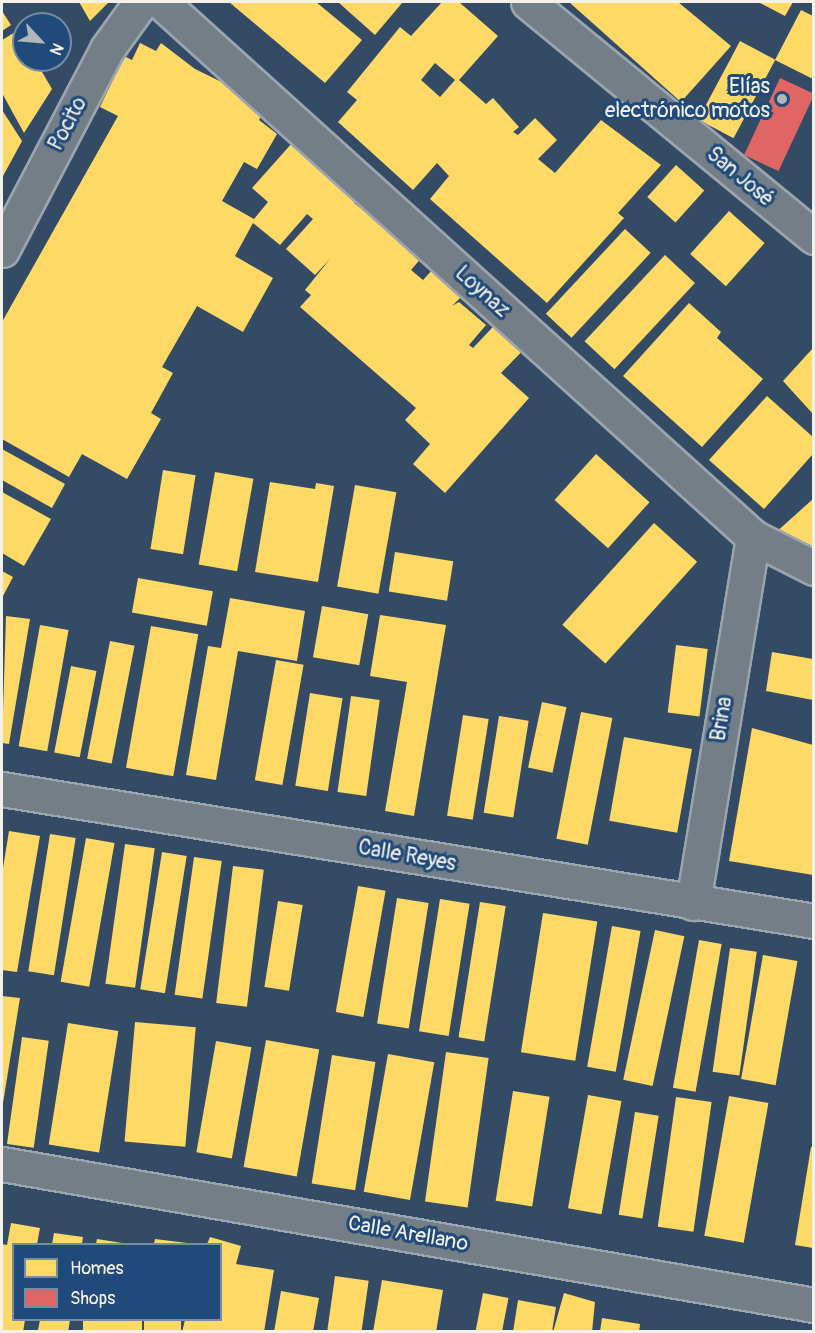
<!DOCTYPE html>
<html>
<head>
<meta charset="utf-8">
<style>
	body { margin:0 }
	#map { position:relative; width:815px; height:1333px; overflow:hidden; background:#344b65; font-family:Pangolin,sans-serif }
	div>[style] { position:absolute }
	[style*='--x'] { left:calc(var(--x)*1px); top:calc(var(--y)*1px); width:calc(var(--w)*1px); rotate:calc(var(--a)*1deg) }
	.homes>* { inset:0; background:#ffd966; transform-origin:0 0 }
	.shops>* { inset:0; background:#e06666; transform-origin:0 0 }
	.roads { filter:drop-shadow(2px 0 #9ba5af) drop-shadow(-2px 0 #9ba5af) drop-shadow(0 2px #9ba5af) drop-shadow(0 -2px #9ba5af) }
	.minor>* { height:33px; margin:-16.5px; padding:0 16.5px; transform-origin:16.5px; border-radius:16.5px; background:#737e87 }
	.tertiary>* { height:33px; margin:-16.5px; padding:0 16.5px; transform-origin:16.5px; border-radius:16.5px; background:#737e87 }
	.dots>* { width:16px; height:16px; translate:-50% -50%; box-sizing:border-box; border:3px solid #1f4a7a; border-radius:50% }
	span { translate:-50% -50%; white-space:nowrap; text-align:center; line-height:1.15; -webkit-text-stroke:6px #1f4a7a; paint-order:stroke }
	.poi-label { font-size:21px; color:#f4f1e8 }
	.right { translate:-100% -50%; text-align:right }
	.street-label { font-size:21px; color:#f4f1e8 }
	.frame { position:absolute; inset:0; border:3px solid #f4f1e8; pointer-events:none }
	.legend { position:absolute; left:12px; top:1243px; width:210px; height:78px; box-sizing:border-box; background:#1f4a7a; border:2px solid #748da6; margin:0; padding:8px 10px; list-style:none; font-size:18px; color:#f4f1e8 }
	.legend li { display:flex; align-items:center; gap:12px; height:30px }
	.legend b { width:30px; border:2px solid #748da6 }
	.north { position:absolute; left:12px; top:12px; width:60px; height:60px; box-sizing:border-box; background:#1f4a7a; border:2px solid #748da6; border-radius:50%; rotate:116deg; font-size:16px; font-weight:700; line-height:24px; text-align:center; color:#f4f1e8 }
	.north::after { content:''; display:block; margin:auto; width:21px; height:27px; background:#b1b7ba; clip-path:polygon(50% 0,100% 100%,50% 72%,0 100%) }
</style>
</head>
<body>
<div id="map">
	<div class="homes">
		<i style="clip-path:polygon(79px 2px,109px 2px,90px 21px)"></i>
		<i style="clip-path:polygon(229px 2px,316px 2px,362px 40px,325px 83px)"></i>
		<i style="clip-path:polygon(338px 2px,400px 2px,402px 3px,375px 35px)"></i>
		<i style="clip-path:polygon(evenodd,442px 2px,459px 2px,498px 36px,459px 80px,486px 104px,493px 98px,519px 127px,513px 132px,518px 135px,535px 118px,557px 140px,538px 159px,555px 173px,601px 120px,661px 165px,618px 213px,624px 218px,547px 303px,430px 199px,449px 176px,437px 163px,413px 190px,338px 122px,357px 100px,347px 92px,400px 27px,411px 36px,442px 2px,435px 63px,455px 80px,440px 97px,421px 80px,435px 63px)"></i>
		<i style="clip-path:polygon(569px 2px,678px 2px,731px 46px,681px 102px)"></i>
		<i style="clip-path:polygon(758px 2px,793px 2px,785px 16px)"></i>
		<i style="clip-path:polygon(801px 10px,813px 16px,813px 79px,775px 60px)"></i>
		<i style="clip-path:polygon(2px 11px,11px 25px,2px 31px)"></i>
		<i style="clip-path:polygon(17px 31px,24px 60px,35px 60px,52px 89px,24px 133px,2px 93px,2px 40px)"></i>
		<i style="left:740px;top:41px;width:40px;height:89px;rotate:28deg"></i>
		<i style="clip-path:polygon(140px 43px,156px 51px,161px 43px,195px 69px,267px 104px,259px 120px,277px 134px,257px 169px,244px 162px,222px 201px,254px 219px,268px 202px,252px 188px,301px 133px,366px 188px,354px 203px,423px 256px,411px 270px,423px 280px,435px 267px,464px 294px,452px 306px,459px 302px,486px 325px,469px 345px,473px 348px,507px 312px,535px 338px,501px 373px,529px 398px,445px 493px,413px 464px,430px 444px,405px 420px,416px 408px,300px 307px,311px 295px,305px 290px,330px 259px,315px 275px,286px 249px,313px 219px,307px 214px,280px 245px,253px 223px,235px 256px,273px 278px,243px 332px,197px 306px,162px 367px,173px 373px,151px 413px,161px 419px,127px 479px,82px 454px,69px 477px,2px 439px,2px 322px,118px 116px,100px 107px,124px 56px,132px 60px)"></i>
		<i style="clip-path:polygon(2px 110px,22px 141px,2px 178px)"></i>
		<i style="left:676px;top:165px;width:38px;height:43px;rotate:42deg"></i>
		<i style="left:729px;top:211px;width:48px;height:58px;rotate:42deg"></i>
		<i style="left:625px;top:229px;width:35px;height:116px;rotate:43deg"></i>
		<i style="left:665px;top:255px;width:41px;height:118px;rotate:43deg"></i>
		<i style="clip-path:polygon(689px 303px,721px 332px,717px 338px,763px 379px,702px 447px,623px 376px)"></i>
		<i style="clip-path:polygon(813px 348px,813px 414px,783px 381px)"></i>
		<i style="clip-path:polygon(767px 396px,813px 437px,813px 454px,764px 509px,709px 460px)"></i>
		<i style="clip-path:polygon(2px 449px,65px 484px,52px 508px,2px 480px)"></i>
		<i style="left:596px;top:454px;width:72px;height:62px;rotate:42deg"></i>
		<i style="left:163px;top:470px;width:33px;height:80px;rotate:9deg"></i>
		<i style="left:215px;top:472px;width:39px;height:94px;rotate:10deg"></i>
		<i style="clip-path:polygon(270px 482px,315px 489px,316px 483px,334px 486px,318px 582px,255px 572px)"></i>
		<i style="left:355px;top:485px;width:42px;height:103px;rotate:10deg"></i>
		<i style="clip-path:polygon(2px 492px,51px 519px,24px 566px,2px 553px)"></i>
		<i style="clip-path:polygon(813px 499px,813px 555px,774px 534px)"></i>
		<i style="left:654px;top:523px;width:58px;height:137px;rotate:42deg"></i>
		<i style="left:395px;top:552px;width:59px;height:40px;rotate:9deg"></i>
		<i style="clip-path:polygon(2px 571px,13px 577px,2px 598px)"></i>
		<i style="left:138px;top:578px;width:76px;height:35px;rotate:10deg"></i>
		<i style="clip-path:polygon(230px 598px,305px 611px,297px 661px,238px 651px,216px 780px,186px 775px,208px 646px,221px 648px)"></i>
		<i style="left:322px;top:606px;width:47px;height:52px;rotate:10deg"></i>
		<i style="clip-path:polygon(380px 615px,446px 625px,414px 816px,385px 811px,407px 682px,370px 676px)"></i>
		<i style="clip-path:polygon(6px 616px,30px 619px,9px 744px,2px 743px)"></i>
		<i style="left:40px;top:625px;width:29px;height:123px;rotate:10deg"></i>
		<i style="left:151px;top:626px;width:48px;height:144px;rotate:10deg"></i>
		<i style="left:110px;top:641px;width:25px;height:120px;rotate:11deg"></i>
		<i style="left:676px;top:645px;width:32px;height:68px;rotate:7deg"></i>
		<i style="clip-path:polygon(772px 652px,813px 659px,813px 700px,766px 691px)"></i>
		<i style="left:276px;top:660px;width:28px;height:122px;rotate:10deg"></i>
		<i style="left:71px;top:666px;width:26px;height:88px;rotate:11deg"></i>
		<i style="left:310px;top:693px;width:33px;height:94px;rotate:9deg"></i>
		<i style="left:351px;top:696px;width:29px;height:97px;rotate:8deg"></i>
		<i style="left:542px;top:702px;width:25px;height:67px;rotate:12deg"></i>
		<i style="left:581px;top:712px;width:32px;height:129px;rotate:11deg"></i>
		<i style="left:463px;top:715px;width:26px;height:102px;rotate:9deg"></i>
		<i style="left:499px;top:716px;width:30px;height:98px;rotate:9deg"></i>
		<i style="clip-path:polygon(752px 728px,813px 745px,813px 875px,729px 861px)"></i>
		<i style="left:624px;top:737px;width:69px;height:85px;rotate:10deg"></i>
		<i style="clip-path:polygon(9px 831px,40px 836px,17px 972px,2px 970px,2px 874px)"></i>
		<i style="left:50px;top:834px;width:26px;height:139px;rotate:9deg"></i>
		<i style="left:86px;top:838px;width:29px;height:146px;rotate:10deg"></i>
		<i style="left:125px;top:844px;width:30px;height:141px;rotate:8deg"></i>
		<i style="left:162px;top:852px;width:25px;height:139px;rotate:9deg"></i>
		<i style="left:194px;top:857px;width:28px;height:139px;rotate:8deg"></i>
		<i style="left:233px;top:866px;width:31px;height:138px;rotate:7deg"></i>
		<i style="left:358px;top:886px;width:28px;height:128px;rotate:10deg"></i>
		<i style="left:397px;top:898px;width:32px;height:127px;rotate:9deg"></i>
		<i style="left:440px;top:899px;width:30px;height:134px;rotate:9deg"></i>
		<i style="left:278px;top:901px;width:25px;height:87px;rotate:9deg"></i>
		<i style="left:480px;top:902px;width:26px;height:137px;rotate:9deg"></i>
		<i style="left:543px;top:913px;width:55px;height:141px;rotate:9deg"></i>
		<i style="left:612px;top:926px;width:29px;height:143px;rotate:10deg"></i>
		<i style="left:655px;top:930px;width:30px;height:153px;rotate:12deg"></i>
		<i style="left:699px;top:940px;width:23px;height:150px;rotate:10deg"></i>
		<i style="left:730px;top:948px;width:27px;height:125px;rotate:8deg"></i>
		<i style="left:763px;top:955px;width:35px;height:126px;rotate:10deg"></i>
		<i style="clip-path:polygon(2px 996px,20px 998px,3px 1103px,2px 1103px)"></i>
		<i style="left:135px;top:1022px;width:61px;height:120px;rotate:5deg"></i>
		<i style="left:68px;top:1023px;width:51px;height:123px;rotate:9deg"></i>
		<i style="left:22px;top:1037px;width:27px;height:108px;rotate:8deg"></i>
		<i style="left:266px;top:1040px;width:54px;height:129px;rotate:10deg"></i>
		<i style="left:216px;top:1041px;width:36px;height:113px;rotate:10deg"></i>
		<i style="left:446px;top:1052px;width:43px;height:151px;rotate:8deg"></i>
		<i style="left:388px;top:1054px;width:47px;height:140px;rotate:10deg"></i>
		<i style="left:332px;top:1055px;width:44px;height:130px;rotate:9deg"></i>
		<i style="left:513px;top:1091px;width:37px;height:111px;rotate:9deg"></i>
		<i style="left:588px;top:1095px;width:34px;height:115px;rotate:10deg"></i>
		<i style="left:729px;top:1096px;width:40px;height:142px;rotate:10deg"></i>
		<i style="left:676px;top:1097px;width:36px;height:131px;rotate:8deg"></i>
		<i style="left:635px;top:1112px;width:24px;height:104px;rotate:9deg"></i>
		<i style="clip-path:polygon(811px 1147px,813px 1147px,813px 1248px,795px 1245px)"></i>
		<i style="clip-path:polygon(11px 1223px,40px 1228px,37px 1244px,14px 1244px,14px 1320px,25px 1320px,23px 1332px,2px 1332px,2px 1244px,7px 1245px)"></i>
		<i style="clip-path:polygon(54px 1233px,83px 1237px,82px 1244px,52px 1244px)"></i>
		<i style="clip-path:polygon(210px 1237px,241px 1246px,236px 1264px,274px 1270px,264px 1332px,182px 1332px,185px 1320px,220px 1320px,220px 1244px,207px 1244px)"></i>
		<i style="clip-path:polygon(97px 1239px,122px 1243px,122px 1244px,96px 1244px)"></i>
		<i style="clip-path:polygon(155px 1239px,187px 1243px,187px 1244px,154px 1244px)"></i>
		<i style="left:335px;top:1276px;width:34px;height:57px;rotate:8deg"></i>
		<i style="clip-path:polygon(382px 1280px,443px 1290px,436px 1332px,373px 1332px)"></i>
		<i style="clip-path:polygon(281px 1291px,319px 1298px,313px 1332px,274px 1332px)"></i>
		<i style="left:483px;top:1293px;width:26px;height:39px;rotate:11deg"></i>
		<i style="clip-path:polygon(564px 1293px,595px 1302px,592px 1332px,553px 1332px)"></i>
		<i style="clip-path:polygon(518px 1300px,556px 1307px,552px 1332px,513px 1332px)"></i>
		<i style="clip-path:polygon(602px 1318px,640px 1324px,639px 1332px,600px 1332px)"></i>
		<i style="clip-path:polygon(40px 1320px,70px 1320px,68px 1332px,38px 1330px)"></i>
		<i style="left:83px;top:1320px;width:59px;height:12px"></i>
		<i style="left:144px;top:1320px;width:37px;height:12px"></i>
	</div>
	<div class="shops">
		<i style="left:780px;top:78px;width:38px;height:85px;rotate:25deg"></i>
	</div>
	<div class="roads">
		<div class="minor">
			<i style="--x:161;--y:2;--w:798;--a:42.1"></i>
			<i style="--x:753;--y:537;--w:68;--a:26.9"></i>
			<i style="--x:528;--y:2;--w:370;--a:39.4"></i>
			<i style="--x:693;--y:903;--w:371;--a:-80.7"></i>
			<i style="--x:2;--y:1164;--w:824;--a:9.85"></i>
		</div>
		<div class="tertiary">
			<i style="--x:2;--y:250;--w:227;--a:-62.4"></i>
			<i style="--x:107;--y:49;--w:58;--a:-54.1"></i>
			<i style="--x:2;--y:789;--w:823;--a:9.23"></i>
		</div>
	</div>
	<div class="dots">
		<i style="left:782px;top:99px;background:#b1b7ba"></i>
	</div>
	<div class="poi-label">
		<span class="right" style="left:770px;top:99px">Elías<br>electrónico motos</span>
	</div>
	<div class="street-label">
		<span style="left:68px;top:124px;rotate:-62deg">Pocito</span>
		<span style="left:740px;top:177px;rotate:40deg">San José</span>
		<span style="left:482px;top:292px;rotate:42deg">Loynaz</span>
		<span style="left:722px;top:719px;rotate:-81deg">Brina</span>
		<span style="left:407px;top:856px;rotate:10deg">Calle Reyes</span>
		<span style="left:408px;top:1234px;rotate:10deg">Calle Arellano</span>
	</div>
	<div class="frame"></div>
	<ul class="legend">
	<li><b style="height:16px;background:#ffd966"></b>Homes</li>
	<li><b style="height:16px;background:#e06666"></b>Shops</li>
	</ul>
	<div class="north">N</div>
</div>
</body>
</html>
